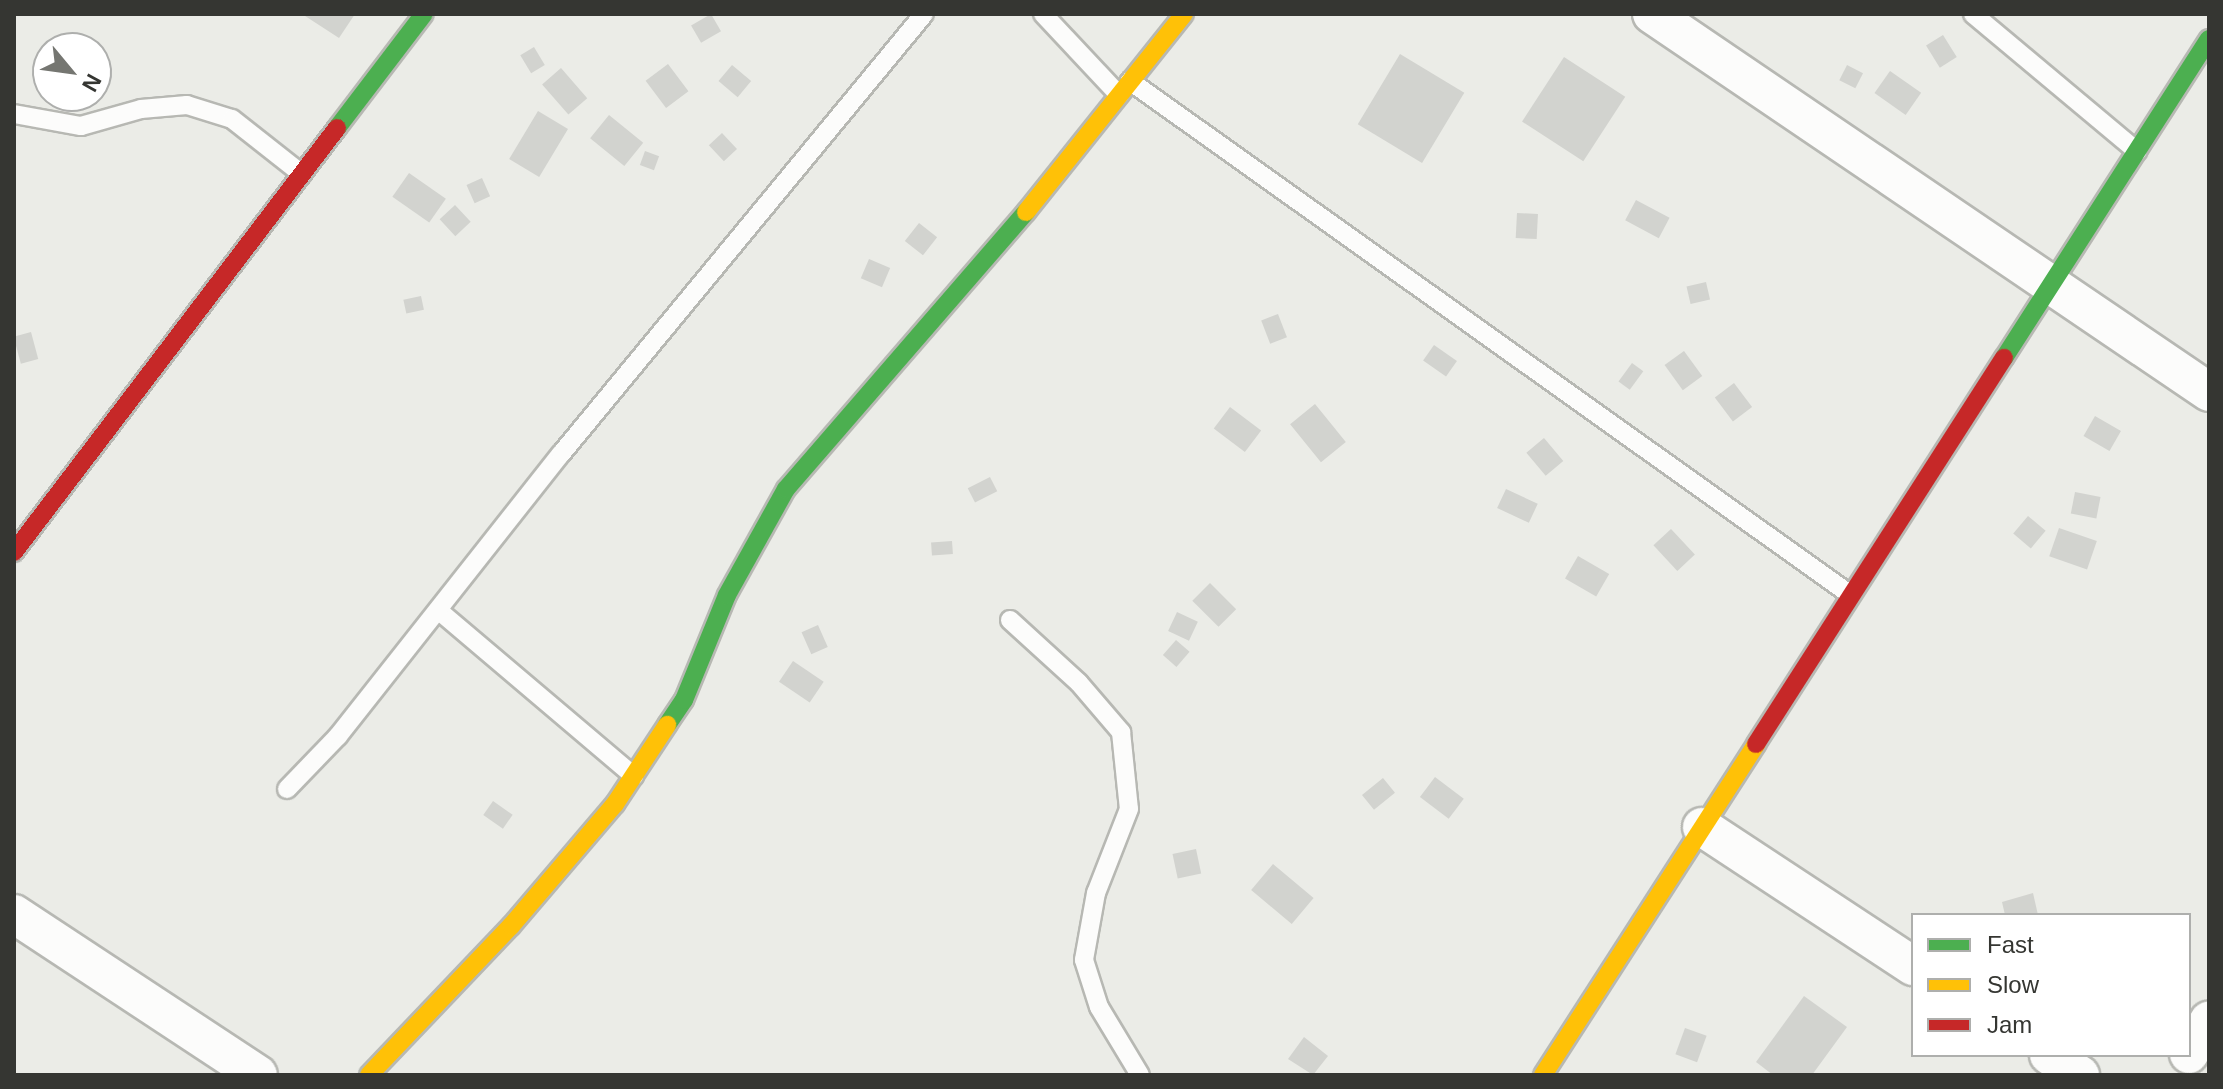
<!DOCTYPE html>
<html>
<head>
<meta charset="utf-8">
<style>
	body { margin:0 }
	#map { position:relative; width:2223px; height:1089px; overflow:hidden; background:#ebece7; font-family:Arial,sans-serif }
	div>[style] { position:absolute }
	[style*='--x'] { left:calc(var(--x)*1px); top:calc(var(--y)*1px); width:calc(var(--w)*1px); rotate:calc(var(--a)*1deg) }
	.building>* { inset:0; background:#d2d3cf; transform-origin:0 0 }
	.roads { filter:drop-shadow(2px 0 #b7b8b3) drop-shadow(-2px 0 #b7b8b3) drop-shadow(0 2px #b7b8b3) drop-shadow(0 -2px #b7b8b3) }
	.lane>* { height:18px; margin:-9px; padding:0 9px; transform-origin:9px; border-radius:9px; background:#fcfcfb }
	.street>* { height:38px; margin:-19px; padding:0 19px; transform-origin:19px; border-radius:19px; background:#fcfcfb }
	.fast>* { height:18px; margin:-9px; padding:0 9px; transform-origin:9px; border-radius:9px; background:#4caf50 }
	.slow>* { height:18px; margin:-9px; padding:0 9px; transform-origin:9px; border-radius:9px; background:#ffc107 }
	.jam>* { height:18px; margin:-9px; padding:0 9px; transform-origin:9px; border-radius:9px; background:#c62828 }
	span { translate:-50% -50%; white-space:nowrap; text-align:center; line-height:1.15; -webkit-text-stroke:6px #fff; paint-order:stroke }
	.frame { position:absolute; inset:0; border:16px solid #353632; pointer-events:none }
	.legend { position:absolute; left:1911px; top:913px; width:280px; height:144px; box-sizing:border-box; background:#fff; border:2px solid #aeafad; margin:0; padding:10px 14px; list-style:none; font-size:24px; color:#353632 }
	.legend li { display:flex; align-items:center; gap:16px; height:40px }
	.legend b { width:40px; border:2px solid #aeafad }
	.north { position:absolute; left:32px; top:32px; width:80px; height:80px; box-sizing:border-box; background:#fff; border:2px solid #aeafad; border-radius:50%; rotate:119deg; font-size:22px; font-weight:700; line-height:32px; text-align:center; color:#353632 }
	.north::after { content:''; display:block; margin:auto; width:28px; height:36px; background:#757671; clip-path:polygon(50% 0,100% 100%,50% 72%,0 100%) }
</style>
</head>
<body>
<div id="map">
	<div class="building">
		<i style="clip-path:polygon(302px 14px,355px 14px,339px 38px)"></i>
		<i style="left:711px;top:14px;width:20px;height:23px;rotate:60deg"></i>
		<i style="left:1943px;top:35px;width:26px;height:20px;rotate:58deg"></i>
		<i style="left:534px;top:47px;width:21px;height:16px;rotate:59deg"></i>
		<i style="left:1400px;top:54px;width:75px;height:82px;rotate:31deg"></i>
		<i style="left:1564px;top:57px;width:73px;height:77px;rotate:33deg"></i>
		<i style="left:668px;top:64px;width:34px;height:28px;rotate:53deg"></i>
		<i style="left:732px;top:65px;width:25px;height:21px;rotate:40deg"></i>
		<i style="left:1847px;top:65px;width:18px;height:17px;rotate:27deg"></i>
		<i style="left:561px;top:68px;width:40px;height:25px;rotate:49deg"></i>
		<i style="left:1890px;top:71px;width:38px;height:27px;rotate:35deg"></i>
		<i style="left:538px;top:111px;width:35px;height:56px;rotate:31deg"></i>
		<i style="left:609px;top:115px;width:44px;height:30px;rotate:39deg"></i>
		<i style="left:722px;top:133px;width:22px;height:18px;rotate:47deg"></i>
		<i style="left:645px;top:151px;width:15px;height:15px;rotate:20deg"></i>
		<i style="left:409px;top:173px;width:45px;height:29px;rotate:35deg"></i>
		<i style="left:482px;top:178px;width:20px;height:17px;rotate:66deg"></i>
		<i style="left:1636px;top:200px;width:38px;height:23px;rotate:28deg"></i>
		<i style="left:455px;top:205px;width:23px;height:21px;rotate:47deg"></i>
		<i style="left:1517px;top:213px;width:21px;height:25px;rotate:3deg"></i>
		<i style="left:919px;top:223px;width:23px;height:23px;rotate:38deg"></i>
		<i style="left:869px;top:259px;width:23px;height:21px;rotate:23deg"></i>
		<i style="left:1706px;top:282px;width:18px;height:20px;rotate:77deg"></i>
		<i style="left:421px;top:296px;width:14px;height:18px;rotate:78deg"></i>
		<i style="left:1278px;top:314px;width:25px;height:18px;rotate:69deg"></i>
		<i style="left:31px;top:332px;width:28px;height:18px;rotate:75deg"></i>
		<i style="left:1434px;top:345px;width:28px;height:19px;rotate:35deg"></i>
		<i style="left:1684px;top:351px;width:31px;height:24px;rotate:54deg"></i>
		<i style="left:1632px;top:363px;width:14px;height:23px;rotate:36deg"></i>
		<i style="left:1734px;top:383px;width:30px;height:24px;rotate:53deg"></i>
		<i style="left:1315px;top:404px;width:49px;height:32px;rotate:51deg"></i>
		<i style="left:1230px;top:407px;width:39px;height:27px;rotate:37deg"></i>
		<i style="left:2095px;top:416px;width:30px;height:23px;rotate:30deg"></i>
		<i style="left:1544px;top:438px;width:30px;height:23px;rotate:50deg"></i>
		<i style="left:990px;top:477px;width:16px;height:25px;rotate:63deg"></i>
		<i style="left:1506px;top:489px;width:35px;height:21px;rotate:25deg"></i>
		<i style="left:2075px;top:492px;width:26px;height:22px;rotate:11deg"></i>
		<i style="left:2028px;top:516px;width:23px;height:23px;rotate:40deg"></i>
		<i style="left:2059px;top:528px;width:40px;height:30px;rotate:19deg"></i>
		<i style="left:1671px;top:529px;width:35px;height:24px;rotate:47deg"></i>
		<i style="left:952px;top:541px;width:13px;height:21px;rotate:86deg"></i>
		<i style="left:1578px;top:556px;width:36px;height:26px;rotate:30deg"></i>
		<i style="left:1210px;top:583px;width:37px;height:25px;rotate:45deg"></i>
		<i style="left:1177px;top:612px;width:23px;height:21px;rotate:25deg"></i>
		<i style="left:818px;top:625px;width:24px;height:18px;rotate:66deg"></i>
		<i style="left:1176px;top:640px;width:18px;height:20px;rotate:41deg"></i>
		<i style="left:793px;top:661px;width:37px;height:25px;rotate:34deg"></i>
		<i style="left:1435px;top:777px;width:36px;height:25px;rotate:37deg"></i>
		<i style="left:1383px;top:778px;width:19px;height:27px;rotate:51deg"></i>
		<i style="left:493px;top:801px;width:24px;height:17px;rotate:35deg"></i>
		<i style="left:1196px;top:849px;width:25px;height:24px;rotate:78deg"></i>
		<i style="left:1273px;top:864px;width:53px;height:34px;rotate:40deg"></i>
		<i style="clip-path:polygon(2033px 893px,2038px 915px,2005px 915px,2002px 902px)"></i>
		<i style="clip-path:polygon(1804px 996px,1847px 1027px,1812px 1075px,1773px 1075px,1756px 1062px)"></i>
		<i style="left:1685px;top:1028px;width:23px;height:28px;rotate:20deg"></i>
		<i style="clip-path:polygon(1304px 1037px,1328px 1056px,1313px 1075px,1288px 1059px)"></i>
	</div>
	<div class="roads">
		<div class="lane">
			<i style="--x:1043;--y:14;--w:111;--a:46.8"></i>
			<i style="--x:1973;--y:14;--w:214;--a:39.9"></i>
			<i style="--x:1130;--y:81;--w:885;--a:35.49"></i>
			<i style="--x:14;--y:114;--w:68;--a:10.2"></i>
			<i style="--x:81;--y:126;--w:62;--a:-15.8"></i>
			<i style="--x:141;--y:109;--w:46;--a:-5"></i>
			<i style="--x:187;--y:105;--w:47;--a:17.3"></i>
			<i style="--x:232;--y:119;--w:89;--a:38.2"></i>
			<i style="--x:438;--y:610;--w:257;--a:40.3"></i>
			<i style="--x:1010;--y:620;--w:93;--a:42.4"></i>
			<i style="--x:1079;--y:683;--w:65;--a:49.4"></i>
			<i style="--x:1121;--y:732;--w:77;--a:84.1"></i>
			<i style="--x:1129;--y:809;--w:90;--a:111.4"></i>
			<i style="--x:1096;--y:893;--w:68;--a:100.2"></i>
			<i style="--x:1084;--y:960;--w:49;--a:72.3"></i>
			<i style="--x:1099;--y:1007;--w:79;--a:58.9"></i>
			<i style="--x:287;--y:789;--w:74;--a:-46.1"></i>
			<i style="--x:338;--y:736;--w:360;--a:-51.7"></i>
			<i style="--x:561;--y:454;--w:570;--a:-50.48"></i>
		</div>
		<div class="street">
			<i style="--x:1652;--y:14;--w:673;--a:34.16"></i>
			<i style="--x:1702;--y:827;--w:253;--a:33.4"></i>
			<i style="--x:14;--y:914;--w:292;--a:33.4"></i>
			<i style="--x:2189;--y:1054;--w:39;--a:-59"></i>
			<i style="--x:2049;--y:1055;--w:37;--a:33"></i>
		</div>
		<div class="fast">
			<i style="--x:337;--y:128;--w:143;--a:-52.7"></i>
			<i style="--x:2004;--y:358;--w:379;--a:-57.3"></i>
			<i style="--x:667;--y:725;--w:30;--a:-56"></i>
			<i style="--x:684;--y:700;--w:113;--a:-67.7"></i>
			<i style="--x:727;--y:595;--w:121;--a:-60.9"></i>
			<i style="--x:786;--y:489;--w:367;--a:-49.1"></i>
		</div>
		<div class="slow">
			<i style="--x:1026;--y:212;--w:253;--a:-51.4"></i>
			<i style="--x:369;--y:1075;--w:206;--a:-46.4"></i>
			<i style="--x:511;--y:926;--w:160;--a:-49.6"></i>
			<i style="--x:615;--y:804;--w:95;--a:-56.6"></i>
			<i style="--x:1543;--y:1075;--w:394;--a:-57.2"></i>
		</div>
		<div class="jam">
			<i style="--x:14;--y:552;--w:533;--a:-52.7"></i>
			<i style="--x:1756;--y:744;--w:459;--a:-57.3"></i>
		</div>
	</div>
	<div class="frame"></div>
	<ul class="legend">
	<li><b style="height:10px;background:#4caf50"></b>Fast</li>
	<li><b style="height:10px;background:#ffc107"></b>Slow</li>
	<li><b style="height:10px;background:#c62828"></b>Jam</li>
	</ul>
	<div class="north">N</div>
</div>
</body>
</html>
